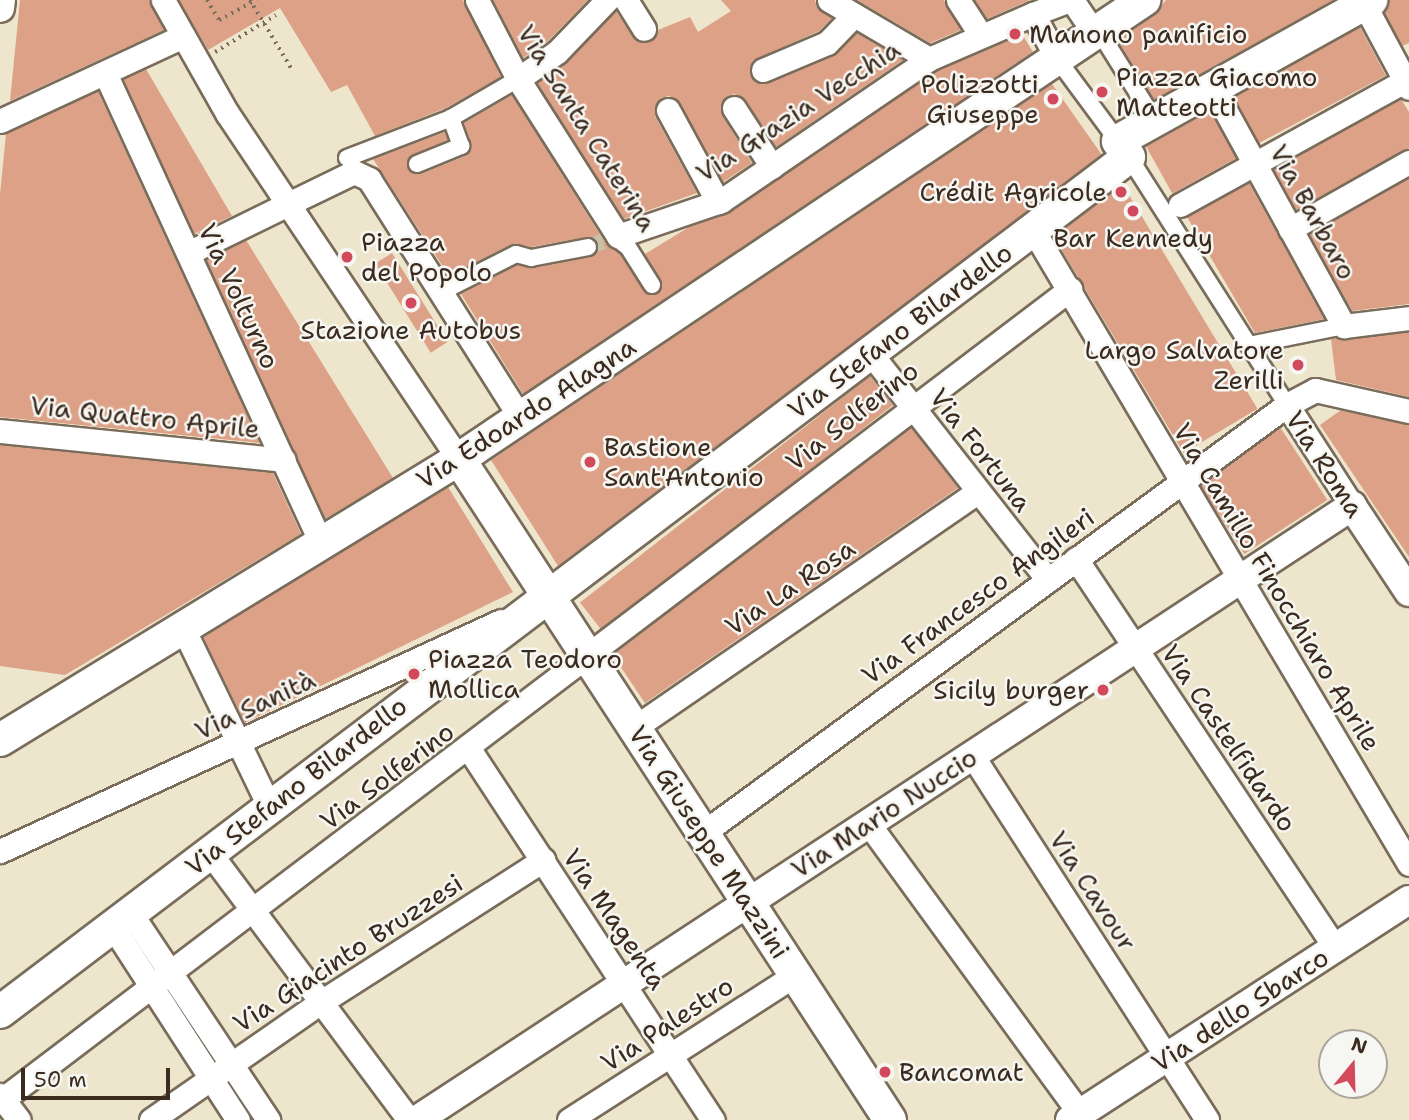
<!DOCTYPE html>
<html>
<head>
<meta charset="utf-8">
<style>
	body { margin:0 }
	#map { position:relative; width:1409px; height:1120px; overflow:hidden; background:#ede6cc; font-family:"Shantell Sans",sans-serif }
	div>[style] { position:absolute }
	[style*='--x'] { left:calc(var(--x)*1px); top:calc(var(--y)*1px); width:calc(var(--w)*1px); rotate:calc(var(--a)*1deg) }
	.building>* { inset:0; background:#dda187; transform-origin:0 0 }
	.pedestrian-tunnel>* { height:16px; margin-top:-8px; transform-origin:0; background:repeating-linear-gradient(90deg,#c9c0a9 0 16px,transparent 0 24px) }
	.path>* { height:3.5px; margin-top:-1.75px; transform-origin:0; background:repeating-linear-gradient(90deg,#796c5b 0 2px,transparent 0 7px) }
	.roads { filter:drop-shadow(2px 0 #796c5b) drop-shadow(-2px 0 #796c5b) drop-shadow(0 2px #796c5b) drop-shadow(0 -2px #796c5b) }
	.pedestrian>* { height:16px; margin:-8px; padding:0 8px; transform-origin:8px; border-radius:8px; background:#fff }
	.minor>* { height:23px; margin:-11.5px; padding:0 11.5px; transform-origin:11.5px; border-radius:11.5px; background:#fff }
	.tertiary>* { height:28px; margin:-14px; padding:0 14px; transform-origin:14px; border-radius:14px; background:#fff }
	.secondary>* { height:32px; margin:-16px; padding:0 16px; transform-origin:16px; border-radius:16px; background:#fff }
	.dots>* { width:19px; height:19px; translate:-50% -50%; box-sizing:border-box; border:4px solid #f6f6f2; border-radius:50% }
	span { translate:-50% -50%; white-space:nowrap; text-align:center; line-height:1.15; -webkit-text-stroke:5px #f6f6f2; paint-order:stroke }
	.poi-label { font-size:26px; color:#3b2a1e }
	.left { translate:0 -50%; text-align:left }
	.right { translate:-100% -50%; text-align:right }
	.street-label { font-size:26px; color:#3b2a1e }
	.north { position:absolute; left:1318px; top:1029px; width:70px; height:70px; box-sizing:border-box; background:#f6f6f2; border:2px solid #aba49d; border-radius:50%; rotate:19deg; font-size:19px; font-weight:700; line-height:28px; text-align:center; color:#3b2a1e }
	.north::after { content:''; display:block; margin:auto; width:24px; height:32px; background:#d1495b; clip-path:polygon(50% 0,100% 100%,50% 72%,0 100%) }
	.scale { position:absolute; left:21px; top:1068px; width:149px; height:32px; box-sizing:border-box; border:4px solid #3b2a1e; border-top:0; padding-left:9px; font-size:21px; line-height:24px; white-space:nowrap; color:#3b2a1e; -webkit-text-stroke:5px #f6f6f2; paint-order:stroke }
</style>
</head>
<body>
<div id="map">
	<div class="building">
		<i style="clip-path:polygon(20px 0,149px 0,164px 30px,10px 101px)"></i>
		<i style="clip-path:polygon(179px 0,463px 0,501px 77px,446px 108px,375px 136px,347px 85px,331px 92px,280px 8px,208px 50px)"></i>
		<i style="clip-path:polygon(493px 0,588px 0,548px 41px,523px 58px)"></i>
		<i style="clip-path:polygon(721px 0,815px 0,817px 7px,832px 18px,819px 31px,752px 61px,750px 75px,761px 84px,833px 56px,857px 33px,903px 60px,776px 147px,745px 100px,734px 94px,726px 97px,722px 115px,752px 163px,723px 182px,680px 103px,669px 96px,661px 98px,655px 116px,697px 193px,624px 219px,537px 83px,567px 62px,616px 11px,633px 37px,645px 43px,658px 30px,690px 17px,698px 32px,731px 11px)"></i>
		<i style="clip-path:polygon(857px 0,944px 0,961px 30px,930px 43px)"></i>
		<i style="clip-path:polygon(975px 0,1030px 0,987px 19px)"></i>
		<i style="clip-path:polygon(1166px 0,1333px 0,1154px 100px,1117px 40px,1154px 15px)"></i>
		<i style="clip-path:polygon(1389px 0,1409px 0,1409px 43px,1402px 46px,1384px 12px)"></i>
		<i style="left:1360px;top:27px;width:55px;height:144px;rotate:62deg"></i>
		<i style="clip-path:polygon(1022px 34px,1033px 52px,523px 394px,461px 294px,517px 265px,533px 268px,591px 257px,598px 251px,596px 241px,587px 237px,531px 247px,512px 244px,449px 276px,373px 159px,445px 132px,448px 140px,409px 157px,410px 172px,421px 174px,465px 156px,471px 147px,464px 123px,512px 95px,606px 244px,620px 254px,644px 291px,653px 295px,662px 284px,645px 254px,689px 227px,729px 213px,936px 71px)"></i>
		<i style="clip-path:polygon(146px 69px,232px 216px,194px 234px,123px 79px)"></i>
		<i style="clip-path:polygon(1052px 84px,1102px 155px,558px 566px,491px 460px)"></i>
		<i style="clip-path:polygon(98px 91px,260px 443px,0 417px,0 194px,6px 134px)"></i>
		<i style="clip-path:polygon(1401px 99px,1409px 112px,1409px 148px,1296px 210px,1274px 169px)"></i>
		<i style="left:1210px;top:111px;width:54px;height:73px;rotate:61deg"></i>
		<i style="clip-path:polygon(1409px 178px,1409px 304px,1352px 311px,1309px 234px)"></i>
		<i style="clip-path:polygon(1249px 183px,1278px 235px,1324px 319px,1255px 333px,1187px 217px)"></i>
		<i style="left:1123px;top:185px;width:261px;height:86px;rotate:59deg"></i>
		<i style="clip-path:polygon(246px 240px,393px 478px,325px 519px,206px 260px)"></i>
		<i style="left:392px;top:253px;width:105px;height:20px;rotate:58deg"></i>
		<i style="clip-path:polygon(1409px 332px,1409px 397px,1336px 380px,1331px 339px)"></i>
		<i style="left:870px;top:376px;width:37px;height:368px;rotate:52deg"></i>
		<i style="clip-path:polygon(1341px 410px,1409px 425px,1409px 557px,1320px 425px)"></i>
		<i style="clip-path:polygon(911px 427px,958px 488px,645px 703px,612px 654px)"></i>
		<i style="left:1280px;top:427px;width:87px;height:99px;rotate:57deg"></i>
		<i style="clip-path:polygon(0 445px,273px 473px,301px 534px,65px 675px,0 666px)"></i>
		<i style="clip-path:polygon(448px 487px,513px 592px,245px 723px,203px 637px)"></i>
	</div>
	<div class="pedestrian-tunnel">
		<i style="--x:588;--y:247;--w:29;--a:-20"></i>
	</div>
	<div class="path">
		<i style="--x:207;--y:0;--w:23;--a:59"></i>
		<i style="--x:219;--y:20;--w:42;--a:-28.4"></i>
		<i style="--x:250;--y:0;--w:83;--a:58.8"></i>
		<i style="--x:215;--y:52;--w:71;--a:-31.2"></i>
	</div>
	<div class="roads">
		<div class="pedestrian">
			<i style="--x:1099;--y:31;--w:104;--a:58"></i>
			<i style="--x:1058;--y:60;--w:101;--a:53.5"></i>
			<i style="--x:1129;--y:157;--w:294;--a:57.5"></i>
			<i style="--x:347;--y:158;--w:111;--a:-21"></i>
			<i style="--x:451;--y:118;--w:78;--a:-30.2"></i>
			<i style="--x:417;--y:164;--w:48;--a:-22.2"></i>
			<i style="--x:461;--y:146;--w:30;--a:-110"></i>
			<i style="--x:615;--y:237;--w:16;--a:38"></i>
			<i style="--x:628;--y:247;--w:45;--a:57.7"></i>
			<i style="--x:441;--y:292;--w:84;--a:-26.9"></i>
			<i style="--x:516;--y:254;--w:16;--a:15"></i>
			<i style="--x:531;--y:258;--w:58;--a:-10.9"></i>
			<i style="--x:1249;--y:345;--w:97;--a:-11.3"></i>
		</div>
		<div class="minor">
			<i style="--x:163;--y:0;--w:130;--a:60.5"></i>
			<i style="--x:227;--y:113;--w:110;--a:56.2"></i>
			<i style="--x:288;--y:204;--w:73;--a:-25.9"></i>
			<i style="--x:354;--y:172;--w:17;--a:25"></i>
			<i style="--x:369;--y:179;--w:282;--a:57.6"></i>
			<i style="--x:477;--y:0;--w:89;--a:62.6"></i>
			<i style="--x:518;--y:79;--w:186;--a:57.5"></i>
			<i style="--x:618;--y:236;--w:109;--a:-18.8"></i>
			<i style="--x:721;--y:201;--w:252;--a:-34.3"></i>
			<i style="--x:626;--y:0;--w:34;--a:58"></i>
			<i style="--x:829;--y:0;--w:116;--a:30.5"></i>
			<i style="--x:929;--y:59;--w:113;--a:-23.4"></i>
			<i style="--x:1033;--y:14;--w:52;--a:61.5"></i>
			<i style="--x:958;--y:0;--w:40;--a:57.1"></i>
			<i style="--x:1072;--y:0;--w:41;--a:55.9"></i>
			<i style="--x:1364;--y:4;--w:95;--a:61.8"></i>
			<i style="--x:1033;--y:14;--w:40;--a:-21"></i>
			<i style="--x:763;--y:70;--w:69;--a:-22.9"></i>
			<i style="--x:827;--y:43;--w:39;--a:-46"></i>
			<i style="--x:105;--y:73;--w:517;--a:65.32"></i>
			<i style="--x:518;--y:79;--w:47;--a:-34.7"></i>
			<i style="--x:557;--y:52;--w:72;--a:-46.1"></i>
			<i style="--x:1213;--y:88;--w:272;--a:61.2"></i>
			<i style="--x:1344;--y:326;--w:65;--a:-7"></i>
			<i style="--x:734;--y:108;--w:70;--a:57.2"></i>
			<i style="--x:668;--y:110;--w:105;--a:61.5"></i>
			<i style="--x:0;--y:121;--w:202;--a:-24.9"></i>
			<i style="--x:1180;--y:205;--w:257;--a:-28.9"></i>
			<i style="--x:1290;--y:229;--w:137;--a:-29.4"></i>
			<i style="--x:1033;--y:230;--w:737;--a:59.33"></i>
			<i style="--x:188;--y:253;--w:111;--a:-26.1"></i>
			<i style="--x:288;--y:204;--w:307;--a:56.2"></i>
			<i style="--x:871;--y:354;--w:287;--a:51.9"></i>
			<i style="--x:1287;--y:405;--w:120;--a:57.2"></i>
			<i style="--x:0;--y:431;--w:285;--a:5.8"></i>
			<i style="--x:1076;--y:559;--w:467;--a:56.3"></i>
			<i style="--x:183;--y:628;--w:198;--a:64.2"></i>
			<i style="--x:634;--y:728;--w:417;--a:-34.5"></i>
			<i style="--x:469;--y:749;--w:444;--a:56.7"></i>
			<i style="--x:972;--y:755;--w:434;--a:57.2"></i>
			<i style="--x:868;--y:823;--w:360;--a:53.9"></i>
			<i style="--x:703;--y:833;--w:724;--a:-36.24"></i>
			<i style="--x:1287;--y:405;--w:32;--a:-28"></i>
			<i style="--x:1315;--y:390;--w:96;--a:12.6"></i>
			<i style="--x:0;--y:851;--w:551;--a:-24.66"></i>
			<i style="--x:210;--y:853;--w:333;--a:53.3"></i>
			<i style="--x:130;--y:912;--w:250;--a:56.4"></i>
			<i style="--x:113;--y:927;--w:230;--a:57.1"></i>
			<i style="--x:0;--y:1095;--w:31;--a:53"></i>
			<i style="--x:3;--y:1099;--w:1340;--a:-37.2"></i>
			<i style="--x:151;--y:1120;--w:207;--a:-34.8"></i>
			<i style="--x:321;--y:1002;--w:264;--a:-32.6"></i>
			<i style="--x:569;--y:1120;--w:269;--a:-32.7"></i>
		</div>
		<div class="tertiary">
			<i style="--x:0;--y:8;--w:8;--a:-83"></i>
			<i style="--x:417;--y:1120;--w:1119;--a:-33.29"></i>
			<i style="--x:1352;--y:506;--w:103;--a:56.5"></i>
			<i style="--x:1070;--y:1120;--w:404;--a:-33"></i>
		</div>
		<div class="secondary">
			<i style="--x:459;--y:459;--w:789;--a:56.89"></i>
			<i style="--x:0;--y:740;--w:538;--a:-31.47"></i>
			<i style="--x:459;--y:459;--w:825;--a:-33.82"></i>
			<i style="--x:0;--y:1012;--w:1416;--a:-37.14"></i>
			<i style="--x:1129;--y:157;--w:19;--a:-125"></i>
			<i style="--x:1118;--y:141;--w:290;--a:-29.1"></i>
		</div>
	</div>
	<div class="dots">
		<i style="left:1015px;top:34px;background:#d1495b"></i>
		<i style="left:1102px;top:92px;background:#d1495b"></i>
		<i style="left:1053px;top:99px;background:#d1495b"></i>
		<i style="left:1121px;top:192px;background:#d1495b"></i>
		<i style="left:1133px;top:211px;background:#d1495b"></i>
		<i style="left:347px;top:257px;background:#d1495b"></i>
		<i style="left:411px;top:303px;background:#d1495b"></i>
		<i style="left:1298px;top:365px;background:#d1495b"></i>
		<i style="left:590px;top:462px;background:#d1495b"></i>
		<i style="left:414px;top:674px;background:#d1495b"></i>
		<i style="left:1103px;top:690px;background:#d1495b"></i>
		<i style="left:885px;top:1072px;background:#d1495b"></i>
	</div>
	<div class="poi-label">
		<span class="left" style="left:1029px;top:34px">Manono panificio</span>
		<span class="left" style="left:1116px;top:92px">Piazza Giacomo<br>Matteotti</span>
		<span class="right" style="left:1039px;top:99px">Polizzotti<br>Giuseppe</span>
		<span class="right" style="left:1107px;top:192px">Crédit Agricole</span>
		<span style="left:1133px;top:238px">Bar Kennedy</span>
		<span class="left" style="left:361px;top:257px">Piazza<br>del Popolo</span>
		<span style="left:411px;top:330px">Stazione Autobus</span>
		<span class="right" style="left:1284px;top:365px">Largo Salvatore<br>Zerilli</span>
		<span class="left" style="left:604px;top:462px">Bastione<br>Sant'Antonio</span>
		<span class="left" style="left:428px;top:674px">Piazza Teodoro<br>Mollica</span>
		<span class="right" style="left:1089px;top:690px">Sicily burger</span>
		<span class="left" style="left:899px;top:1072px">Bancomat</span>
	</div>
	<div class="street-label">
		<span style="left:798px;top:111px;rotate:-33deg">Via Grazia Vecchia</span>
		<span style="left:587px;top:128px;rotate:58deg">Via Santa Caterina</span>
		<span style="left:1313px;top:212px;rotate:61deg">Via Barbaro</span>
		<span style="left:239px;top:296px;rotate:65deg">Via Volturno</span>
		<span style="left:900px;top:331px;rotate:-37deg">Via Stefano Bilardello</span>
		<span style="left:526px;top:413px;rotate:-33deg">Via Edoardo Alagna</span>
		<span style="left:852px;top:416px;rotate:-38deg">Via Solferino</span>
		<span style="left:145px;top:417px;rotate:6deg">Via Quattro Aprile</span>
		<span style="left:981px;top:450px;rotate:52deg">Via Fortuna</span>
		<span style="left:1325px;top:464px;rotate:57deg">Via Roma</span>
		<span style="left:790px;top:587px;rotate:-34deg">Via La Rosa</span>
		<span style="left:1277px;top:587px;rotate:59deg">Via Camillo Finocchiaro Aprile</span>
		<span style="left:978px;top:596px;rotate:-36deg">Via Francesco Angileri</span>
		<span style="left:255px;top:705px;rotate:-25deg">Via Sanità</span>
		<span style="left:1229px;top:738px;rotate:56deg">Via Castelfidardo</span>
		<span style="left:387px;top:776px;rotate:-37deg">Via Solferino</span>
		<span style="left:296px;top:786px;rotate:-38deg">Via Stefano Bilardello</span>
		<span style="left:884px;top:813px;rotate:-33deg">Via Mario Nuccio</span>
		<span style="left:709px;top:842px;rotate:57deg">Via Giuseppe Mazzini</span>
		<span style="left:1093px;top:891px;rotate:57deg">Via Cavour</span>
		<span style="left:615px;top:919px;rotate:56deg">Via Magenta</span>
		<span style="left:348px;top:953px;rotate:-33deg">Via Giacinto Bruzzesi</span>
		<span style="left:1240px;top:1010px;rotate:-33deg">Via dello Sbarco</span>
		<span style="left:667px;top:1024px;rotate:-33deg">Via Palestro</span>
	</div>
	<div class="north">N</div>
	<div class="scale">50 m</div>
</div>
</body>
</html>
